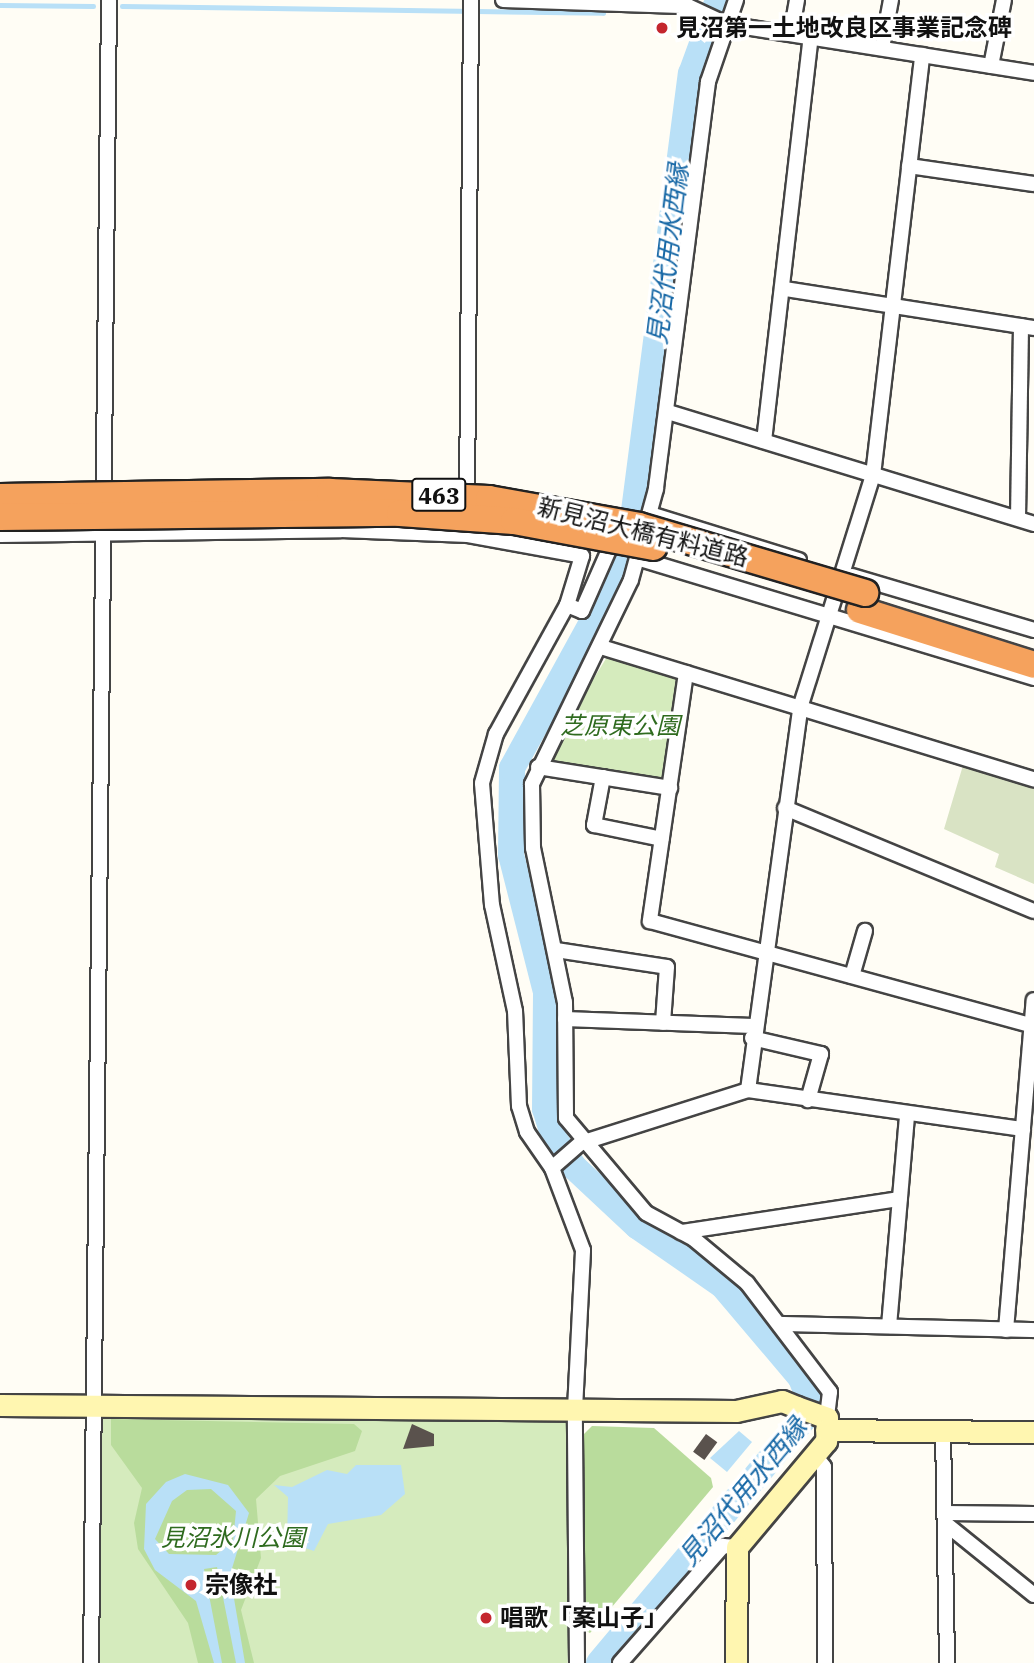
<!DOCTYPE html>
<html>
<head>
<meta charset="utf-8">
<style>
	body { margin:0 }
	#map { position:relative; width:1034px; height:1663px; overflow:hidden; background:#fffdf5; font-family:"IBM Plex Serif","Noto Sans JP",serif }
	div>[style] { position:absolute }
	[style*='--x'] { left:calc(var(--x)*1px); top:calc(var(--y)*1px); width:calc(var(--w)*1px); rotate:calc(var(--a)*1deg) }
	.green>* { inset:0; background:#d5ebbd; transform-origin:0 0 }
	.forest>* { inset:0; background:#b9dc9c }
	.cemetery>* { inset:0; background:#d9e3c4 }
	.water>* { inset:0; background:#b9e0f7 }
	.stream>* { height:4.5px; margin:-2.25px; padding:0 2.25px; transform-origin:2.25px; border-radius:2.25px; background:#b9e0f7 }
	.river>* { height:26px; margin:-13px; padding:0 13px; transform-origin:13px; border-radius:13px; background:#b9e0f7 }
	.building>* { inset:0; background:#5a524d; transform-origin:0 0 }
	.roads { filter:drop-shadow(2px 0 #444) drop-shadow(-2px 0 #444) drop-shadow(0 2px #444) drop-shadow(0 -2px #444) }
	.street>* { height:14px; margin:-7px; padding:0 7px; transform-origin:7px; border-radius:7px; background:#fff }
	.secondary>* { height:21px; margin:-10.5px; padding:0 10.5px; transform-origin:10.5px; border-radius:10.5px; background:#fff6b0 }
	.highway>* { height:26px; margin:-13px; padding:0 13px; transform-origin:13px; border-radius:13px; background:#f5a25d }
	.bridges { filter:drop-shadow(2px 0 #222) drop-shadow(-2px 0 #222) drop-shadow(0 2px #222) drop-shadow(0 -2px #222) }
	.highway-bridge>* { height:26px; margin:-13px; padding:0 13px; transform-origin:13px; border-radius:13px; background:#f5a25d }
	.dots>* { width:19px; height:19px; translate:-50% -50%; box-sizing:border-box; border:4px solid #fff; border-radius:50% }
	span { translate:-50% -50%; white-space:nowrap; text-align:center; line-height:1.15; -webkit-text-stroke:7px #fff; paint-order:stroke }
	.shield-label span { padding:2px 5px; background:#fff; border:2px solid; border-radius:5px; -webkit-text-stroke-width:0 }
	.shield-label { font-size:23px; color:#111; font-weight:700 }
	.poi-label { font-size:24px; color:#111; font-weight:700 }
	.left { translate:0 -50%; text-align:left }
	.street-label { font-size:24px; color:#111 }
	.park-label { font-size:24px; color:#2f6b1f; font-style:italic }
	.water-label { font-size:26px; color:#1768a6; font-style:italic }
</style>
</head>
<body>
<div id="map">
	<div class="green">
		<i style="clip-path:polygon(607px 657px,676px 678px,662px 784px,542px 762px)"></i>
		<i style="left:100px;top:1411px;width:472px;height:252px;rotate:1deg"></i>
	</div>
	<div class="forest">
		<i style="clip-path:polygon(111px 1419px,354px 1424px,362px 1431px,355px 1451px,280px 1476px,256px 1499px,261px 1558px,241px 1610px,254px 1663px,198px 1663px,188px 1623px,138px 1549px,134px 1523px,142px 1488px,111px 1445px)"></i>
		<i style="clip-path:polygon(592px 1426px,654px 1428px,711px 1478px,713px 1487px,590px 1633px,581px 1628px,582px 1436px)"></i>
	</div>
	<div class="cemetery">
		<i style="clip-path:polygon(964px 762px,1034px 783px,1034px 884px,995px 867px,999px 854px,944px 829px)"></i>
	</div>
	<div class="water">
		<i style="clip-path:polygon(739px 1431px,752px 1442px,727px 1472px,710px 1458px)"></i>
		<i style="clip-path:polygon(356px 1465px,401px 1465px,405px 1494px,381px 1515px,328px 1524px,314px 1551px,287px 1542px,288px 1497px,274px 1485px,292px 1487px,327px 1470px,347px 1474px)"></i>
		<i style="clip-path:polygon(evenodd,185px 1474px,228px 1485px,249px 1513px,230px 1575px,245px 1663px,236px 1663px,217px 1567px,204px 1569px,222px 1663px,214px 1663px,196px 1601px,155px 1570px,144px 1549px,146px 1504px,166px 1482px,185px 1474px,211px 1489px,236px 1511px,233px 1541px,216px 1555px,169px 1554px,155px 1539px,172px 1501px,187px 1490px,211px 1489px)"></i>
	</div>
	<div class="stream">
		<i style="--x:0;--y:5;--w:93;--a:0.6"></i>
		<i style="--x:122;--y:6;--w:481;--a:0.8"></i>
		<i style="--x:603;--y:13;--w:9;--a:-90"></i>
	</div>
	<div class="river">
		<i style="--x:634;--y:511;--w:441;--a:-82.6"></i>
		<i style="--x:691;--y:74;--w:79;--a:-70"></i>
		<i style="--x:599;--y:1663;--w:333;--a:-50"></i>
		<i style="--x:813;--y:1408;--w:32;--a:-112"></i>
		<i style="--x:801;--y:1378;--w:122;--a:-130.3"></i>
		<i style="--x:722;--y:1285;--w:103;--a:-145.2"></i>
		<i style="--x:637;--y:1226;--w:86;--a:-136.9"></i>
		<i style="--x:574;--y:1167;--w:35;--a:-125"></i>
		<i style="--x:554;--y:1138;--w:30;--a:-107"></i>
		<i style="--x:545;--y:1109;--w:117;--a:-89.5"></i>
		<i style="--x:546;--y:992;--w:141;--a:-104.3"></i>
		<i style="--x:511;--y:855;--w:87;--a:-89.3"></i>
		<i style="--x:512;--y:768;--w:183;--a:-61.2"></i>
		<i style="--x:600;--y:608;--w:55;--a:-67.6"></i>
	</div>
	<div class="building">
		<i style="clip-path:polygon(412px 1424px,434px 1434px,434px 1446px,403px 1449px)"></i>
		<i style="left:706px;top:1434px;width:14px;height:22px;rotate:36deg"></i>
	</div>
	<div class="roads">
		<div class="street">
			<i style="--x:503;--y:0;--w:185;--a:1.9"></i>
			<i style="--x:688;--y:6;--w:42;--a:25.3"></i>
			<i style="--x:726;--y:24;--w:312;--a:9"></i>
			<i style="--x:736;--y:0;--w:87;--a:108.9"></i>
			<i style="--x:708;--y:82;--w:410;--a:97.3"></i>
			<i style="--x:656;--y:489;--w:94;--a:105.4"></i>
			<i style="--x:631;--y:580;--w:227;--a:115.9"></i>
			<i style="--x:532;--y:784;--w:64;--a:89.1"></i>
			<i style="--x:533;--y:848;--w:157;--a:78.3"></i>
			<i style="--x:565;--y:1002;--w:116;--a:89.5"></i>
			<i style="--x:566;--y:1118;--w:124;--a:49.9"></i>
			<i style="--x:646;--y:1213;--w:55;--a:28.4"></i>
			<i style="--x:694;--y:1239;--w:69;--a:39.7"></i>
			<i style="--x:747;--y:1283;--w:137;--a:52.7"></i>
			<i style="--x:830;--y:1392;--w:26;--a:97"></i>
			<i style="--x:791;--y:34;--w:35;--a:-80"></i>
			<i style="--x:882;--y:48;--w:49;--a:-79.4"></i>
			<i style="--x:991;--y:66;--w:67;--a:-78.9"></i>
			<i style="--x:909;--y:166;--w:126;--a:8.2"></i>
			<i style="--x:785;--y:289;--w:252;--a:8.9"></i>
			<i style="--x:668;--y:412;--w:383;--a:17"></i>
			<i style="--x:764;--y:441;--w:407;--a:-83.4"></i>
			<i style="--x:467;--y:503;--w:503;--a:-89.54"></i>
			<i style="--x:650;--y:514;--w:156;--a:17.2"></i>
			<i style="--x:1018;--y:518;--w:192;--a:-89.1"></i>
			<i style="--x:0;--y:535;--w:341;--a:-0.8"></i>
			<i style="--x:341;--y:530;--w:127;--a:2.3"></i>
			<i style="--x:468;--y:535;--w:116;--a:10.4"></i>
			<i style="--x:582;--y:556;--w:51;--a:107"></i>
			<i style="--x:567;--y:605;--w:16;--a:22"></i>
			<i style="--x:582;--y:611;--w:74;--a:-66.2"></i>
			<i style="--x:612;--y:543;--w:7;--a:0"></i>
			<i style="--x:637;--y:558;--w:415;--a:16.8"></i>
			<i style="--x:852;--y:576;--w:190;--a:16.5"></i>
			<i style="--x:601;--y:647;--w:453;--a:17"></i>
			<i style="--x:686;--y:673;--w:251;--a:98.3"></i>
			<i style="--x:650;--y:921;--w:393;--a:15.3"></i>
			<i style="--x:538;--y:767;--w:134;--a:9"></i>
			<i style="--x:603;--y:777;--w:49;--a:100.6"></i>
			<i style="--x:594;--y:825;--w:69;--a:11.6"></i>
			<i style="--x:785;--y:808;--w:269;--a:22.5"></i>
			<i style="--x:556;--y:950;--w:112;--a:8.7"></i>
			<i style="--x:667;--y:967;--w:56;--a:94.1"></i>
			<i style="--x:852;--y:976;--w:47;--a:-73.9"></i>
			<i style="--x:565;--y:1019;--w:188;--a:2.1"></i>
			<i style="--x:752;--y:1038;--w:71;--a:13.1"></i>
			<i style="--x:821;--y:1054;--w:48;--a:105.8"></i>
			<i style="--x:748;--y:1090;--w:386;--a:-82.2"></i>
			<i style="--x:800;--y:708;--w:244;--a:-72.6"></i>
			<i style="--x:873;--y:475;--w:423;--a:-83.3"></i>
			<i style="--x:552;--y:1168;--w:44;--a:-124.8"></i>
			<i style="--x:527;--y:1132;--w:27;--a:-107"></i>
			<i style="--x:519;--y:1106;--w:95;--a:-92.4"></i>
			<i style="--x:515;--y:1011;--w:108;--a:-102.2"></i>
			<i style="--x:492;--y:905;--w:122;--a:-94.7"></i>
			<i style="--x:482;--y:783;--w:51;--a:-74.1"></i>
			<i style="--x:496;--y:734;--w:147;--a:-61.2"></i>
			<i style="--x:681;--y:1232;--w:221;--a:-8.6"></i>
			<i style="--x:781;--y:1324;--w:253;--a:1.4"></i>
			<i style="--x:889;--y:1326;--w:213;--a:-85.1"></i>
			<i style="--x:1006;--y:1330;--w:331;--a:-85.2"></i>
			<i style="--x:943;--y:1431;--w:232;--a:89"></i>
			<i style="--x:814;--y:1454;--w:16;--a:52"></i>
			<i style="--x:824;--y:1467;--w:196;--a:89.7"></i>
			<i style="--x:946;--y:1513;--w:88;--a:0.7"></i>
			<i style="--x:946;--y:1524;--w:113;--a:38.9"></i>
			<i style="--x:91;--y:1663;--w:1663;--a:-89.38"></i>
			<i style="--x:577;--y:1663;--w:254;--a:-90.5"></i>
			<i style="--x:575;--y:1409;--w:159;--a:-87.1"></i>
			<i style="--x:583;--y:1250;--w:88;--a:-110.7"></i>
			<i style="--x:552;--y:1168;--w:38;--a:-41"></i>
			<i style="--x:581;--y:1143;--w:175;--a:-17.6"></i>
			<i style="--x:748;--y:1090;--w:278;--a:8.1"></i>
			<i style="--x:620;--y:1663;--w:156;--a:-48.6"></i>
			<i style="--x:723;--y:1546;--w:14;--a:4"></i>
		</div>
		<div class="secondary">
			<i style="--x:0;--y:1405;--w:736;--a:0.47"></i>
			<i style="--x:736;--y:1411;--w:47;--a:-12.3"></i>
			<i style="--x:782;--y:1401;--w:16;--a:22"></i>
			<i style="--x:797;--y:1407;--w:32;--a:20"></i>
			<i style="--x:827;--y:1418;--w:23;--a:92"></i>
			<i style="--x:826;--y:1441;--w:138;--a:130"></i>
			<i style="--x:737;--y:1547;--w:116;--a:90.5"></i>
			<i style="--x:826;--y:1430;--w:208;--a:0.6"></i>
		</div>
		<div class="highway">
			<i style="--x:860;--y:610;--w:182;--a:17.5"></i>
		</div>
	</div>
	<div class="bridges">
		<div class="highway-bridge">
			<i style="--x:0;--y:497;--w:330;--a:-0.9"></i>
			<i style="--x:330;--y:492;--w:159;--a:2.5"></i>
			<i style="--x:489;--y:499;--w:152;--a:10.2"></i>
			<i style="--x:639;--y:526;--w:236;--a:16.5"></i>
			<i style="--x:0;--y:517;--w:400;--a:-0.6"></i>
			<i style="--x:400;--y:513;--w:114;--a:4"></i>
			<i style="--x:514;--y:521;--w:142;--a:10.5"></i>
		</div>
	</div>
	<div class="dots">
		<i style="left:662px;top:28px;background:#c4262e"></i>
		<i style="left:191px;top:1585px;background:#c4262e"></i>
		<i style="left:486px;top:1618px;background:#c4262e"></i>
	</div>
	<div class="shield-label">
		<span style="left:439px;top:495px">463</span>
	</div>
	<div class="poi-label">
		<span class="left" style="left:676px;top:28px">見沼第一土地改良区事業記念碑</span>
		<span class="left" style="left:205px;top:1585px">宗像社</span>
		<span class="left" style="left:500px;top:1618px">唱歌「案山子」</span>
	</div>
	<div class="street-label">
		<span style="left:643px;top:532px;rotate:14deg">新見沼大橋有料道路</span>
	</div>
	<div class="park-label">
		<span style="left:620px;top:726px">芝原東公園</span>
		<span style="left:233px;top:1538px">見沼氷川公園</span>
	</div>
	<div class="water-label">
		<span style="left:668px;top:254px;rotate:-83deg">見沼代用水西縁</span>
		<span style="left:743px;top:1492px;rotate:-50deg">見沼代用水西縁</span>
	</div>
</div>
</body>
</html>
